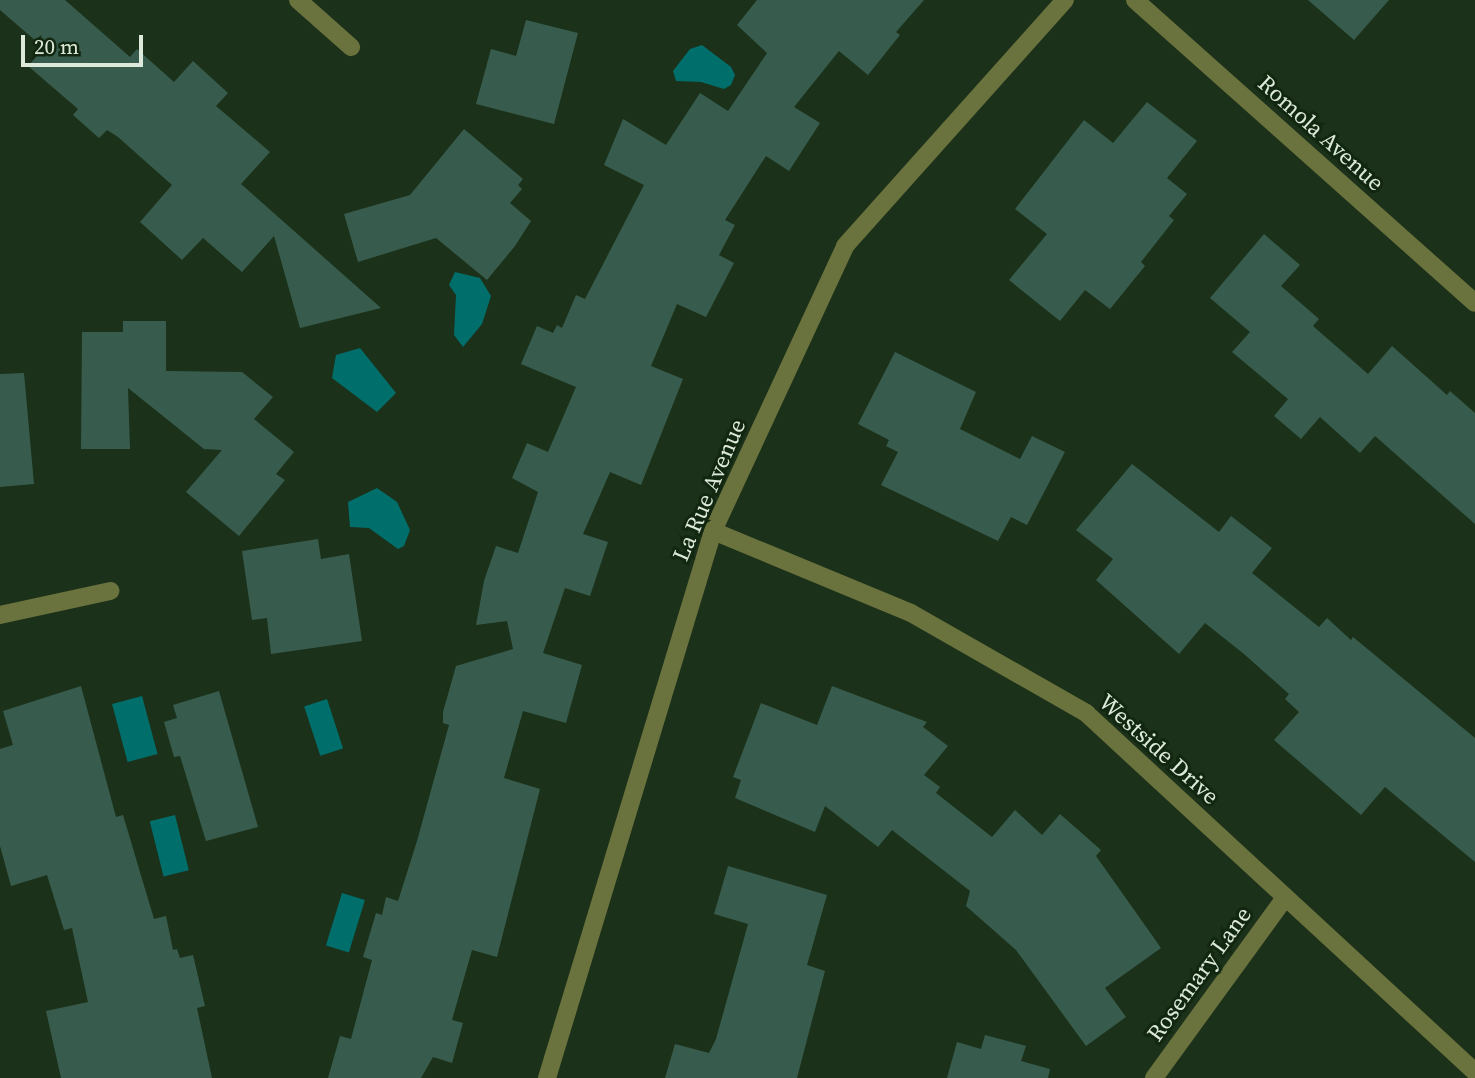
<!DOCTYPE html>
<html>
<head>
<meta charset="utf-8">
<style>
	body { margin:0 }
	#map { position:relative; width:1475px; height:1078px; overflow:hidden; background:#1c3119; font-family:"Source Serif 4",serif }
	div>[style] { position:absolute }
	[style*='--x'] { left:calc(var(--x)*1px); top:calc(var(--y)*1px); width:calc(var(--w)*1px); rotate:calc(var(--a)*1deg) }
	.water>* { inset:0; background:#006f6c; transform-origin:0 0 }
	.building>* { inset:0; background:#375c4d }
	.minor>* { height:18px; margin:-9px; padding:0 9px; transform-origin:9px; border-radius:9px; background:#6a723e }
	span { translate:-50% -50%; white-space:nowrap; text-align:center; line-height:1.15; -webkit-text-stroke:6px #12270f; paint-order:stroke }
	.street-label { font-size:23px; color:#ddeadb }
	.scale { position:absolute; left:21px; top:35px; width:122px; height:32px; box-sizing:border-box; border:4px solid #ddeadb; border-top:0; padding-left:9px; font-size:21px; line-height:24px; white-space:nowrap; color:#ddeadb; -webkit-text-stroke:5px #12270f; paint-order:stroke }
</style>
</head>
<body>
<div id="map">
	<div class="water">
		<i style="clip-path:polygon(702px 45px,731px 67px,735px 75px,731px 85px,724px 89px,701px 82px,676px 81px,673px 71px,690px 49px)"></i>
		<i style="clip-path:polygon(455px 272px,480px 278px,491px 296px,482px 324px,463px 347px,454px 335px,456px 295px,449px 285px)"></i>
		<i style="clip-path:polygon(360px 348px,396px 393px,377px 412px,332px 378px,336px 355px)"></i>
		<i style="clip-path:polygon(377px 488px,397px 502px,410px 530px,404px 546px,398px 549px,369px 528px,350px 527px,348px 502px)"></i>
		<i style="left:142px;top:696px;width:60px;height:31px;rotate:75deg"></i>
		<i style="left:327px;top:699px;width:52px;height:24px;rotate:72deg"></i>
		<i style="left:175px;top:815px;width:57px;height:26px;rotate:76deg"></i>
		<i style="left:342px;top:893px;width:24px;height:55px;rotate:17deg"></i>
	</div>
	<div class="building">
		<i style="clip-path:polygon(0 0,65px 0,130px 57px,137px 49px,174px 82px,193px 61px,228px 93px,216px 106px,270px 152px,241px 184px,381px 308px,300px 328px,274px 236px,242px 272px,203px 238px,182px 260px,140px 222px,172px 185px,118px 137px,107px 130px,99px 138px,73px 115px,78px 109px,28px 66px,44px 48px,0 10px)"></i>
		<i style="clip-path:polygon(757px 0,924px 0,896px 32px,900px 35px,868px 75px,839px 51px,794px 107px,820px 123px,789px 171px,766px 156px,725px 220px,735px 225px,719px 255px,734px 263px,706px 317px,677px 304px,651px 366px,683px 379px,641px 485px,610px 472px,583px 534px,608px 542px,590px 596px,565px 588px,543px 653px,582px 665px,566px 723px,523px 711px,504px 778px,540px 789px,497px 957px,472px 950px,452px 1020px,463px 1023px,452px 1063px,433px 1057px,421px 1078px,328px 1078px,340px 1036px,351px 1039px,372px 960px,363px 957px,376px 913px,382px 915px,386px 897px,398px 901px,417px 841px,449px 725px,443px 723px,443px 712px,456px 666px,513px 649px,507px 621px,476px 625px,484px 581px,496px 546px,518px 553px,538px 492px,512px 478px,527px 443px,548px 452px,576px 387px,521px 364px,537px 326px,553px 333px,557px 325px,562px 328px,576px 295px,585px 299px,644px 185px,604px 165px,623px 119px,666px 145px,700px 93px,728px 111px,767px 53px,737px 25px)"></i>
		<i style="clip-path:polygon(1308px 0,1389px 0,1354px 40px)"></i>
		<i style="clip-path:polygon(526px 20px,578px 33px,554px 124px,476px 104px,491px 49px,516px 56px)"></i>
		<i style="clip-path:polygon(1147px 102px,1197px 141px,1167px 178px,1187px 194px,1169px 216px,1174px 220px,1141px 262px,1145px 266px,1110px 309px,1085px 290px,1060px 321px,1009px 280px,1047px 234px,1015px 209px,1084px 120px,1113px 143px)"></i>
		<i style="clip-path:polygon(464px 129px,523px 179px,518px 185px,522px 189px,510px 203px,531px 221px,515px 246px,487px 280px,436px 238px,358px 262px,344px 214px,410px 195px)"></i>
		<i style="clip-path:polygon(1264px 234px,1300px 265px,1281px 286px,1319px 319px,1313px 326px,1368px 374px,1392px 346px,1447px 395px,1450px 391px,1475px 413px,1475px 524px,1375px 436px,1360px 453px,1320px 417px,1301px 439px,1274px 416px,1288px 399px,1232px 352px,1250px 332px,1210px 298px)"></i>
		<i style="clip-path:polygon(123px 321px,166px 321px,166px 371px,242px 372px,273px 397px,254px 419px,294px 452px,276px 474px,285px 480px,239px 536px,186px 492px,222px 450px,204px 449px,128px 388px,130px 449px,81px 449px,82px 332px,123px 332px)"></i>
		<i style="clip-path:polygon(895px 352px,976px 392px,960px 429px,1020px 459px,1032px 436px,1065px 452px,1027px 525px,1011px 517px,998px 541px,881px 485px,898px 452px,886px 446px,889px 440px,858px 424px)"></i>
		<i style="clip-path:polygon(24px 373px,34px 484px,0 487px,0 374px)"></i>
		<i style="clip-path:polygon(1132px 464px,1219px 532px,1231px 516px,1272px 548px,1252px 573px,1319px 627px,1327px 618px,1351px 640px,1353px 637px,1475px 738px,1475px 862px,1385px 787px,1361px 815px,1274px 740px,1299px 712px,1285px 699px,1289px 694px,1244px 654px,1205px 623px,1179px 654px,1096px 580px,1113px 559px,1076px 530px)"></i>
		<i style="clip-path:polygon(318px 539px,321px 559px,349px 554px,362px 641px,271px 654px,267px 618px,252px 620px,242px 551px)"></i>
		<i style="clip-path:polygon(81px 686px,116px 817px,123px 815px,154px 919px,166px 916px,173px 950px,177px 949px,180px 958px,193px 955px,205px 1006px,197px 1008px,212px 1078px,61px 1078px,46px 1011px,88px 1002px,72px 928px,64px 930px,47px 875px,11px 886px,0 846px,0 749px,13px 745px,3px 711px)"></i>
		<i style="clip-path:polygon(832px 686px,927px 722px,923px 727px,948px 746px,924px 775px,940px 787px,936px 793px,992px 837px,1015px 810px,1042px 835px,1060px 814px,1101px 850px,1096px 856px,1161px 948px,1105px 988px,1126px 1017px,1086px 1046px,1016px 950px,966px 906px,970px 891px,892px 830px,878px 847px,825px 806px,815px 832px,735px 798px,741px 780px,733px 777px,761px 703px,817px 725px)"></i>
		<i style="clip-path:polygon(219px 691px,258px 827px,206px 841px,180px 756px,174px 757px,164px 722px,177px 718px,173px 705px)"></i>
		<i style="clip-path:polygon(728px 866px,827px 895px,807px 965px,825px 971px,797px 1078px,665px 1078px,675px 1044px,709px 1053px,716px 1039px,748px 924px,714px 914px)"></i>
		<i style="clip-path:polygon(985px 1035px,1026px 1046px,1021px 1061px,1050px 1069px,1048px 1078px,947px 1078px,957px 1042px,981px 1049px)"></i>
	</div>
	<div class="minor">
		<i style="--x:298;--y:0;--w:71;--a:41.6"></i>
		<i style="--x:1135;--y:0;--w:455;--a:41.7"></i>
		<i style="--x:713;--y:531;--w:214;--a:22.5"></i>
		<i style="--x:911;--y:613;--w:202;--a:29.7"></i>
		<i style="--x:1086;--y:713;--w:529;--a:42.7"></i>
		<i style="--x:0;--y:615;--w:113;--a:-12.3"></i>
		<i style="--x:547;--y:1078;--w:572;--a:-73.12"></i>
		<i style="--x:713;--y:531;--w:314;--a:-65.1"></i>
		<i style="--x:845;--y:246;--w:330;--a:-48.2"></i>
		<i style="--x:1154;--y:1078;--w:221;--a:-54"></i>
	</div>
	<div class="street-label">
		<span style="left:1321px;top:133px;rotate:42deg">Romola Avenue</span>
		<span style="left:709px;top:490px;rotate:-67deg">La Rue Avenue</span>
		<span style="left:1159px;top:749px;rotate:42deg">Westside Drive</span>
		<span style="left:1199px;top:974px;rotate:-54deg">Rosemary Lane</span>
	</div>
	<div class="scale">20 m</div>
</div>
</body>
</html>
